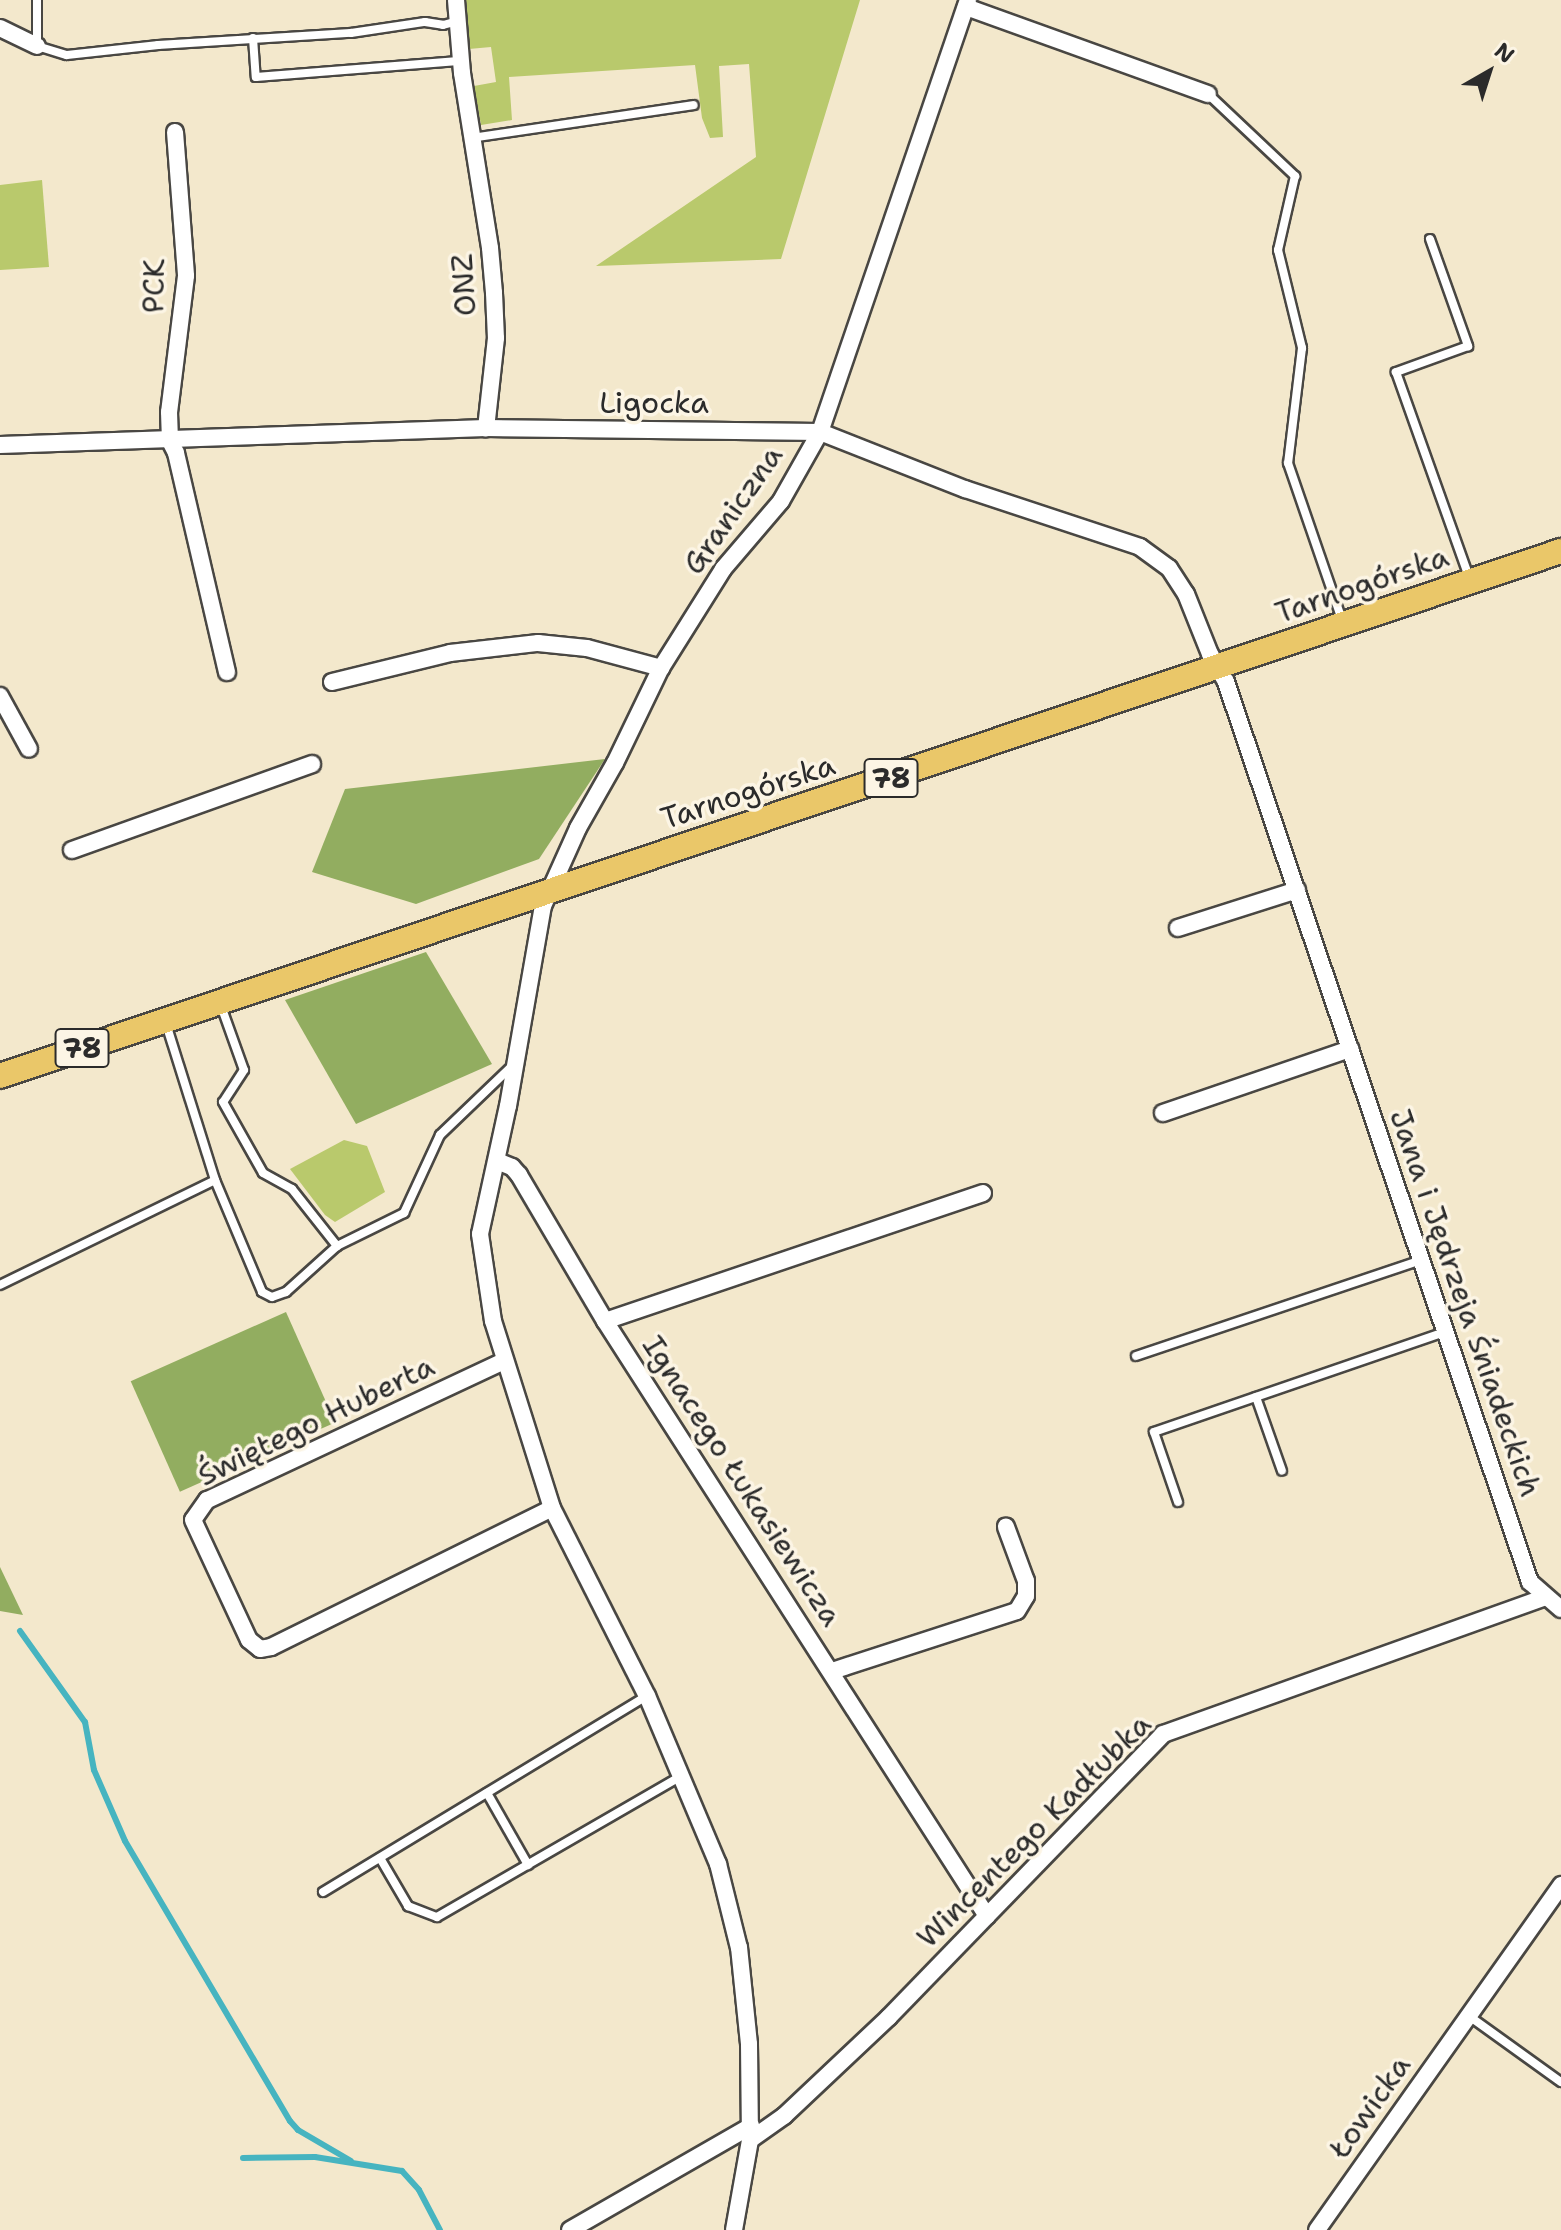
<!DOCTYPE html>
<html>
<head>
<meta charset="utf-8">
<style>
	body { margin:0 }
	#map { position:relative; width:1561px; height:2230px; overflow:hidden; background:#f3e8cc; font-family:"Shantell Sans",sans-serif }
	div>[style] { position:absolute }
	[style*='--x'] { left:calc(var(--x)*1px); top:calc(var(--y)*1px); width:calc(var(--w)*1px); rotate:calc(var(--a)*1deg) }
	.green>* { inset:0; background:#b9c96c }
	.forest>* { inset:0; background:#92ad60; transform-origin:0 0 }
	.stream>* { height:6px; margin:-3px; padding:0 3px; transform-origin:3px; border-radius:3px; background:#46b4c0 }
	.roads { filter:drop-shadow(2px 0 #494743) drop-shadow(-2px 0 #494743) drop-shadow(0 2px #494743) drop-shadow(0 -2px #494743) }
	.service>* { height:8px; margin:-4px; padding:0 4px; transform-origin:4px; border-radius:4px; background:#fff }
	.minor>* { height:16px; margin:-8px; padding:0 8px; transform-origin:8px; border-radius:8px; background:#fff }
	.primary>* { height:24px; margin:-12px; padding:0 12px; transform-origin:12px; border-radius:12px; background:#eac769 }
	span { translate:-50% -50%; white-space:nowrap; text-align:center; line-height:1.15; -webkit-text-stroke:7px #fcf5e5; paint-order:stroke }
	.shield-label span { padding:2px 6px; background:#fcf5e5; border:2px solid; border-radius:6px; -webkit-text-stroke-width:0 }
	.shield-label { font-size:28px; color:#2b2b2b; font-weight:700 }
	.street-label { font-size:30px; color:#2b2b2b }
	.north { position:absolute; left:1449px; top:32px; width:80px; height:80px; -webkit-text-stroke:6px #fcf5e5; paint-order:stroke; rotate:39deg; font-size:22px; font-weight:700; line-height:32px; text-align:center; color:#2b2b2b }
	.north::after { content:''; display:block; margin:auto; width:28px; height:36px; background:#2b2b2b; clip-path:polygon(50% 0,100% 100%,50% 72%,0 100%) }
</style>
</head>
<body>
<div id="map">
	<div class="green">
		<i style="clip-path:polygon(466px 0,860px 0,781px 259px,596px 266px,756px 157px,749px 64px,719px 66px,723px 137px,710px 138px,702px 118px,695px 65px,509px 77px,512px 120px,481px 125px,474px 86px,496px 82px,491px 47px,469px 49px)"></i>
		<i style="clip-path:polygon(42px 180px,49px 267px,0 270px,0 185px)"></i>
		<i style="clip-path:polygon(344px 1140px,367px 1146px,385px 1192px,335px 1222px,325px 1215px,290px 1169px)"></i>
	</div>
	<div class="forest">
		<i style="clip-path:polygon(605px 759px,539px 859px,416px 904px,312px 872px,345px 789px)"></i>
		<i style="clip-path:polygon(426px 952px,492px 1064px,356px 1124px,285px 1000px)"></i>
		<i style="left:286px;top:1312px;width:121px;height:170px;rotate:66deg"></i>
		<i style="clip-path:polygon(0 1567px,23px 1615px,0 1611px)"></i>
	</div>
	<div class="stream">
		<i style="--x:20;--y:1631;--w:112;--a:54.5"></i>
		<i style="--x:85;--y:1722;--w:49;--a:79.4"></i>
		<i style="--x:94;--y:1770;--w:77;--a:66.4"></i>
		<i style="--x:125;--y:1841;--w:325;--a:59.5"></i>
		<i style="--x:290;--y:2121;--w:12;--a:48"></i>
		<i style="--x:298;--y:2130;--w:61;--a:30.3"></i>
		<i style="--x:243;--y:2158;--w:72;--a:-0.8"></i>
		<i style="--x:315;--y:2157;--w:88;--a:9.1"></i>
		<i style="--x:402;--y:2171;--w:25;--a:48"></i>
		<i style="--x:419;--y:2190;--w:45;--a:62.3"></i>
	</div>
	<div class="roads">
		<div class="service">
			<i style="--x:37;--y:0;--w:46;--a:90"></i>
			<i style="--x:37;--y:46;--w:31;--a:17"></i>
			<i style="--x:67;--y:55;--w:92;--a:-6.3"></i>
			<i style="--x:158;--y:45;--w:193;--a:-3.6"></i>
			<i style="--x:351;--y:33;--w:75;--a:-8.5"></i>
			<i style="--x:425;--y:22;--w:18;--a:9"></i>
			<i style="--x:443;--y:25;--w:16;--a:-15"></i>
			<i style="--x:253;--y:38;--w:39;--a:86"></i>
			<i style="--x:256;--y:77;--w:206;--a:-4.5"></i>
			<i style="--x:1208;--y:94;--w:120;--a:43.3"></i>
			<i style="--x:1295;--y:176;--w:76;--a:102.9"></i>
			<i style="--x:1278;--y:250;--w:101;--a:76.2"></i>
			<i style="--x:1302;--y:348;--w:116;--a:96.9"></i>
			<i style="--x:1288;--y:463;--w:166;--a:71"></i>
			<i style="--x:471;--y:138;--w:225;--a:-8.4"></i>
			<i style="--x:1430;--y:239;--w:114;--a:70.4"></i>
			<i style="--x:1468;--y:346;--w:77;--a:160.1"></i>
			<i style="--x:1396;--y:372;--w:221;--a:70.4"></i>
			<i style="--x:220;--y:1003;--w:71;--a:70.3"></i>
			<i style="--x:244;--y:1070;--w:38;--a:123"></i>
			<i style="--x:223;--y:1102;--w:81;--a:60.6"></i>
			<i style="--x:263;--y:1173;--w:33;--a:29"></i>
			<i style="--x:292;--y:1189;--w:73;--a:51.7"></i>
			<i style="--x:337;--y:1246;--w:75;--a:-26.2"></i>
			<i style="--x:404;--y:1213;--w:86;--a:-65.2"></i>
			<i style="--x:440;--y:1135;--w:101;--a:-43.8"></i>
			<i style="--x:215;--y:1180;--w:121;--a:67.2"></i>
			<i style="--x:262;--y:1292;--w:11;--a:27"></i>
			<i style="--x:272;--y:1297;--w:15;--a:-20"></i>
			<i style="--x:286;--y:1292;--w:69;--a:-42"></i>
			<i style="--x:0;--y:1285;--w:239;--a:-26"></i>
			<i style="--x:215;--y:1180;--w:164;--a:-107.4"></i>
			<i style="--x:1136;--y:1356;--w:301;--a:-18.6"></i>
			<i style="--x:1256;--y:1397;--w:78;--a:70.6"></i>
			<i style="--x:1178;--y:1502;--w:74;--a:-108.9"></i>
			<i style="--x:1154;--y:1432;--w:308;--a:-19"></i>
			<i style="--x:487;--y:1793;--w:83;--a:60.3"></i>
			<i style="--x:380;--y:1858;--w:56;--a:59.7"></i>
			<i style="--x:408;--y:1906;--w:31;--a:21"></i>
			<i style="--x:437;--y:1917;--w:284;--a:-30"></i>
			<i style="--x:323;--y:1892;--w:379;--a:-31.2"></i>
			<i style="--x:1469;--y:2016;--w:113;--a:35.7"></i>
		</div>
		<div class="minor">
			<i style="--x:456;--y:0;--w:73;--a:85.3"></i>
			<i style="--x:462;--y:73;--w:177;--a:80.9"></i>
			<i style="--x:490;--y:248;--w:45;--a:84.9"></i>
			<i style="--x:494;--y:293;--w:45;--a:87.5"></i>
			<i style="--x:496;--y:338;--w:91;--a:96.3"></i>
			<i style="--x:966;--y:7;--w:257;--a:19.8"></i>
			<i style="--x:0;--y:28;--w:41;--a:25.9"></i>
			<i style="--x:175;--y:132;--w:144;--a:85.6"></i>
			<i style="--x:186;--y:276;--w:137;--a:97.1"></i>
			<i style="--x:169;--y:412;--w:29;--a:88"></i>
			<i style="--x:170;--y:441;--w:13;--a:63"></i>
			<i style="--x:176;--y:453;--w:225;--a:76.9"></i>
			<i style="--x:0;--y:445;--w:486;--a:-2"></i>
			<i style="--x:486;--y:428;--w:334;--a:0.7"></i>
			<i style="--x:820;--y:432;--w:156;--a:21.5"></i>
			<i style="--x:965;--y:489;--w:184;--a:18.3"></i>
			<i style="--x:1140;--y:547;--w:36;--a:36"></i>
			<i style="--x:1169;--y:568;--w:31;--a:57"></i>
			<i style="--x:1186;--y:594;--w:65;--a:68.2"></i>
			<i style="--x:1210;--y:654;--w:32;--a:60"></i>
			<i style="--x:1226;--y:682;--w:950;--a:71.34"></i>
			<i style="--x:1530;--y:1582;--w:41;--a:41.1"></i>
			<i style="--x:332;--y:682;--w:122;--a:-13.8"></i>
			<i style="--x:450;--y:653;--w:89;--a:-6.5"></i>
			<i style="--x:538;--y:643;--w:49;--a:5.8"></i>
			<i style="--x:587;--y:648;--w:77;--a:15.1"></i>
			<i style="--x:0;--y:696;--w:60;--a:61.3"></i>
			<i style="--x:72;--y:850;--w:255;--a:-19.7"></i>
			<i style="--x:1178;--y:928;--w:125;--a:-17.7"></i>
			<i style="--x:1163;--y:1113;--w:198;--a:-18.9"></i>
			<i style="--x:497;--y:1161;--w:16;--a:22"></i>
			<i style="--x:512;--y:1167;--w:11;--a:49"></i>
			<i style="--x:519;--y:1175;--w:169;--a:59.5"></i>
			<i style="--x:605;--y:1321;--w:707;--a:57.3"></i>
			<i style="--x:605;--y:1321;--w:399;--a:-18.7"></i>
			<i style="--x:504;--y:1361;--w:328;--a:154.9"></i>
			<i style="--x:207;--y:1500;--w:24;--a:125"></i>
			<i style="--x:193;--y:1520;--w:132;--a:65"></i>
			<i style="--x:249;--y:1640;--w:14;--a:39"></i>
			<i style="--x:260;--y:1649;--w:11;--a:-10"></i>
			<i style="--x:271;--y:1647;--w:313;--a:-26.3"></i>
			<i style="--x:832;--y:1671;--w:194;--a:-18"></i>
			<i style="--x:1017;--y:1611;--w:17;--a:-59"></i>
			<i style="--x:1026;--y:1596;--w:15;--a:-90"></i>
			<i style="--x:1026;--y:1581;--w:58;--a:-110.3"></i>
			<i style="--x:750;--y:2140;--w:42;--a:-35.2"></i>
			<i style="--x:784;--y:2116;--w:144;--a:-43.3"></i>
			<i style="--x:889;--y:2017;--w:394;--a:-45.9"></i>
			<i style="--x:1163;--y:1734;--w:406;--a:-19.7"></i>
			<i style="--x:570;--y:2230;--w:209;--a:-29.9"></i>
			<i style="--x:734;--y:2230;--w:91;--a:-79.9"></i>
			<i style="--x:750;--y:2140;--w:96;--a:-90.6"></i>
			<i style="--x:749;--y:2044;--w:97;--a:-95.9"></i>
			<i style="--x:739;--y:1948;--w:87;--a:-104"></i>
			<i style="--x:718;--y:1864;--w:182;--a:-112.9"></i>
			<i style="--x:647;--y:1696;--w:211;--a:-116.8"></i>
			<i style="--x:552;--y:1508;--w:196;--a:-107.5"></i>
			<i style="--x:493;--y:1321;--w:88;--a:-98.5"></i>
			<i style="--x:480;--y:1234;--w:131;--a:-77.7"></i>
			<i style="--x:508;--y:1106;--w:203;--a:-80.1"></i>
			<i style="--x:543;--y:906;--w:85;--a:-65.8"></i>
			<i style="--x:578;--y:828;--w:75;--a:-60.4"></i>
			<i style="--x:615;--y:763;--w:106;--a:-64.2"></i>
			<i style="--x:661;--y:668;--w:117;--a:-57.9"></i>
			<i style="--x:723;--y:569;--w:89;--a:-49.5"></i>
			<i style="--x:781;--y:501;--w:79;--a:-60.5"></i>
			<i style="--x:820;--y:432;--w:457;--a:-71.1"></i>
			<i style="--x:1317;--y:2230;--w:423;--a:-54.7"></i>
		</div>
		<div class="primary">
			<i style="--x:0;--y:1076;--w:1647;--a:-18.59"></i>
		</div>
	</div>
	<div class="shield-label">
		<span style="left:891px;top:778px">78</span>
		<span style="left:82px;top:1048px">78</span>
	</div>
	<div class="street-label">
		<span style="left:464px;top:285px;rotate:-94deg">ONZ</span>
		<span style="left:154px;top:286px;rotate:-89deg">PCK</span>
		<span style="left:654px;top:403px">Ligocka</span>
		<span style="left:733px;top:510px;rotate:-55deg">Graniczna</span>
		<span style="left:1362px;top:585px;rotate:-19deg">Tarnogórska</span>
		<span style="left:748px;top:792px;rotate:-18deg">Tarnogórska</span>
		<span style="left:1465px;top:1303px;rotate:71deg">Jana i Jędrzeja Śniadeckich</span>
		<span style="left:316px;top:1421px;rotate:-26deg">Świętego Huberta</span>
		<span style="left:742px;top:1481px;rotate:57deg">Ignacego Łukasiewicza</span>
		<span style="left:1034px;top:1831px;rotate:-45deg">Wincentego Kadłubka</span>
		<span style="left:1370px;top:2107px;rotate:-55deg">Łowicka</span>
	</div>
	<div class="north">N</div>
</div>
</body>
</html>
